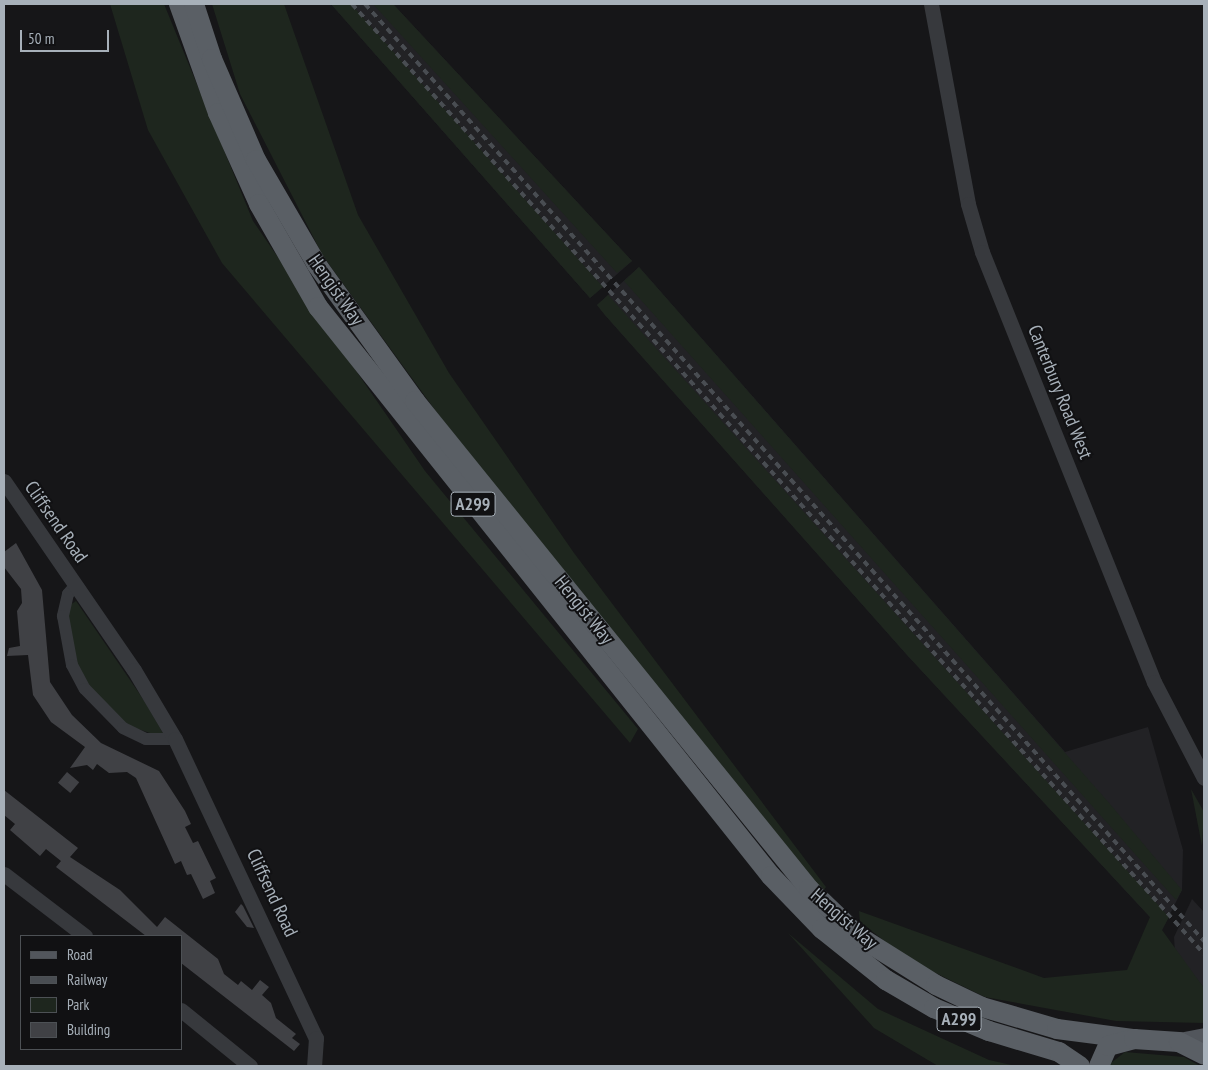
<!DOCTYPE html>
<html>
<head>
<meta charset="utf-8">
<style>
	body { margin:0 }
	#map { position:relative; width:1208px; height:1070px; overflow:hidden; background:#161618; font-family:"PT Sans Narrow",sans-serif }
	div>[style] { position:absolute }
	[style*='--x'] { left:calc(var(--x)*1px); top:calc(var(--y)*1px); width:calc(var(--w)*1px); rotate:calc(var(--a)*1deg) }
	.built>* { inset:0; background:#222225 }
	.green>* { inset:0; background:#1e261e }
	.building>* { inset:0; background:#404145; transform-origin:0 0 }
	.minor>* { height:12px; margin:-6px; padding:0 6px; transform-origin:6px; border-radius:6px; background:#37393d }
	.tertiary>* { height:15px; margin:-7.5px; padding:0 7.5px; transform-origin:7.5px; border-radius:7.5px; background:#37393d }
	.primary>* { height:19px; margin:-9.5px; padding:0 9.5px; transform-origin:9.5px; border-radius:9.5px; background:#52565c }
	.trunk>* { height:20px; margin:-10px; padding:0 10px; transform-origin:10px; border-radius:10px; background:#5a5f65 }
	.rail>* { height:4px; margin-top:-2px; transform-origin:0; background:repeating-linear-gradient(90deg,#494d52 0 6px,transparent 0 11px) }
	span { translate:-50% -50%; white-space:nowrap; text-align:center; line-height:1.15; -webkit-text-stroke:4px #111113; paint-order:stroke }
	.shield-label span { padding:1px 4px; background:#111113; border:1px solid; border-radius:4px; -webkit-text-stroke-width:0 }
	.shield-label { font-size:18px; color:#a7b0b9; font-weight:700 }
	.street-label { font-size:19px; color:#a7b0b9 }
	.frame { position:absolute; inset:0; border:5px solid #a7b0b9; pointer-events:none }
	.legend { position:absolute; left:20px; top:935px; width:162px; height:115px; box-sizing:border-box; background:#111113; border:1px solid #4d5155; margin:0; padding:6px 9px; list-style:none; font-size:15px; color:#a7b0b9 }
	.legend li { display:flex; align-items:center; gap:10px; height:25px }
	.legend b { width:25px; border:1px solid #4d5155 }
	.scale { position:absolute; left:20px; top:30px; width:89px; height:22px; box-sizing:border-box; border:2px solid #a7b0b9; border-top:0; padding-left:6px; font-size:15px; line-height:18px; white-space:nowrap; color:#a7b0b9; -webkit-text-stroke:4px #111113; paint-order:stroke }
</style>
</head>
<body>
<div id="map">
	<div class="built">
		<i style="clip-path:polygon(331px 4px,393px 4px,632px 261px,590px 298px)"></i>
		<i style="clip-path:polygon(639px 267px,1065px 752px,1148px 727px,1183px 850px,1182px 890px,1162px 930px,908px 656px,605px 315px,597px 305px)"></i>
		<i style="clip-path:polygon(1192px 899px,1204px 912px,1204px 988px,1175px 953px,1174px 937px)"></i>
	</div>
	<div class="green">
		<i style="clip-path:polygon(110px 4px,164px 4px,253px 221px,425px 471px,638px 729px,630px 743px,222px 263px,148px 130px)"></i>
		<i style="clip-path:polygon(212px 4px,284px 4px,358px 215px,449px 373px,574px 553px,826px 887px,821px 894px,438px 414px,323px 256px,240px 94px)"></i>
		<i style="clip-path:polygon(331px 4px,351px 4px,603px 287px,590px 298px)"></i>
		<i style="clip-path:polygon(373px 4px,393px 4px,632px 261px,617px 273px)"></i>
		<i style="clip-path:polygon(639px 267px,1110px 804px,1182px 890px,1176px 900px,624px 281px)"></i>
		<i style="clip-path:polygon(608px 295px,1169px 917px,1162px 930px,1204px 988px,1204px 1023px,1116px 1021px,985px 997px,909px 960px,860px 922px,859px 911px,1044px 978px,1127px 970px,1150px 917px,908px 656px,605px 315px,597px 305px)"></i>
		<i style="clip-path:polygon(76px 601px,145px 702px,163px 733px,159px 736px,132px 727px,114px 715px,87px 684px,77px 664px,68px 617px,70px 605px)"></i>
		<i style="clip-path:polygon(1191px 789px,1204px 812px,1202px 846px)"></i>
		<i style="clip-path:polygon(788px 933px,878px 1009px,989px 1060px,1016px 1066px,938px 1066px,874px 1028px)"></i>
		<i style="clip-path:polygon(1125px 1052px,1184px 1057px,1200px 1066px,1107px 1066px)"></i>
	</div>
	<div class="building">
		<i style="clip-path:polygon(16px 543px,42px 590px,50px 682px,72px 715px,101px 743px,159px 771px,185px 811px,191px 824px,185px 827px,193px 843px,198px 841px,216px 878px,210px 881px,215px 893px,203px 899px,191px 874px,187px 875px,181px 861px,175px 864px,136px 778px,127px 772px,109px 773px,97px 764px,93px 770px,87px 765px,70px 768px,85px 747px,51px 722px,33px 695px,28px 655px,7px 656px,9px 648px,20px 646px,17px 611px,22px 603px,21px 589px,4px 567px,4px 552px)"></i>
		<i style="left:67px;top:772px;width:16px;height:14px;rotate:40deg"></i>
		<i style="clip-path:polygon(4px 790px,78px 848px,70px 857px,120px 890px,157px 927px,165px 917px,218px 959px,224px 974px,238px 985px,241px 981px,252px 990px,260px 980px,269px 987px,262px 995px,271px 1003px,276px 1018px,296px 1034px,292px 1038px,300px 1044px,294px 1051px,181px 963px,181px 936px,146px 936px,56px 867px,61px 861px,46px 849px,40px 856px,10px 830px,15px 824px,4px 815px)"></i>
		<i style="clip-path:polygon(241px 904px,243px 906px,254px 928px,247px 927px,235px 912px)"></i>
	</div>
	<div class="minor">
		<i style="--x:76;--y:585;--w:12;--a:132"></i>
		<i style="--x:68;--y:594;--w:23;--a:103"></i>
		<i style="--x:63;--y:616;--w:50;--a:79.6"></i>
		<i style="--x:72;--y:665;--w:27;--a:62"></i>
		<i style="--x:85;--y:689;--w:54;--a:45.7"></i>
		<i style="--x:123;--y:728;--w:25;--a:26"></i>
		<i style="--x:146;--y:739;--w:29;--a:0"></i>
	</div>
	<div class="tertiary">
		<i style="--x:931;--y:4;--w:203;--a:79.5"></i>
		<i style="--x:968;--y:204;--w:50;--a:73.7"></i>
		<i style="--x:982;--y:252;--w:463;--a:68.2"></i>
		<i style="--x:1154;--y:682;--w:108;--a:62.5"></i>
		<i style="--x:4;--y:481;--w:229;--a:55.5"></i>
		<i style="--x:134;--y:670;--w:80;--a:59.3"></i>
		<i style="--x:175;--y:739;--w:331;--a:64.8"></i>
		<i style="--x:316;--y:1038;--w:28;--a:94"></i>
		<i style="--x:4;--y:874;--w:102;--a:37.4"></i>
		<i style="--x:181;--y:1010;--w:89;--a:39.1"></i>
	</div>
	<div class="primary">
		<i style="--x:1179;--y:1042;--w:25;--a:-11"></i>
	</div>
	<div class="trunk">
		<i style="--x:179;--y:4;--w:116;--a:70.3"></i>
		<i style="--x:218;--y:113;--w:100;--a:65.7"></i>
		<i style="--x:259;--y:204;--w:119;--a:60.2"></i>
		<i style="--x:318;--y:307;--w:727;--a:51.48"></i>
		<i style="--x:771;--y:876;--w:74;--a:46.1"></i>
		<i style="--x:822;--y:929;--w:82;--a:38.6"></i>
		<i style="--x:886;--y:980;--w:56;--a:30.3"></i>
		<i style="--x:934;--y:1008;--w:60;--a:22.7"></i>
		<i style="--x:989;--y:1031;--w:73;--a:16.7"></i>
		<i style="--x:1059;--y:1052;--w:25;--a:34"></i>
		<i style="--x:194;--y:4;--w:58;--a:71.9"></i>
		<i style="--x:212;--y:59;--w:110;--a:66.5"></i>
		<i style="--x:256;--y:160;--w:121;--a:59.8"></i>
		<i style="--x:317;--y:265;--w:168;--a:54.2"></i>
		<i style="--x:415;--y:401;--w:627;--a:51.08"></i>
		<i style="--x:809;--y:889;--w:68;--a:43.8"></i>
		<i style="--x:858;--y:936;--w:92;--a:32.1"></i>
		<i style="--x:936;--y:985;--w:51;--a:25.6"></i>
		<i style="--x:982;--y:1007;--w:78;--a:16.3"></i>
		<i style="--x:1057;--y:1029;--w:78;--a:7.4"></i>
		<i style="--x:1099;--y:1066;--w:22;--a:-66"></i>
		<i style="--x:1108;--y:1046;--w:27;--a:-15"></i>
		<i style="--x:1134;--y:1039;--w:45;--a:3.8"></i>
		<i style="--x:1179;--y:1042;--w:28;--a:27"></i>
	</div>
	<div class="rail">
		<i style="--x:352;--y:4;--w:1276;--a:48.11"></i>
		<i style="--x:365;--y:4;--w:1258;--a:48.16"></i>
	</div>
	<div class="shield-label">
		<span style="left:473px;top:504px">A299</span>
		<span style="left:959px;top:1019px">A299</span>
	</div>
	<div class="street-label">
		<span style="left:336px;top:290px;rotate:55deg">Hengist Way</span>
		<span style="left:1060px;top:392px;rotate:68deg">Canterbury Road West</span>
		<span style="left:56px;top:522px;rotate:55deg">Cliffsend Road</span>
		<span style="left:584px;top:610px;rotate:51deg">Hengist Way</span>
		<span style="left:272px;top:893px;rotate:65deg">Cliffsend Road</span>
		<span style="left:844px;top:919px;rotate:41deg">Hengist Way</span>
	</div>
	<div class="frame"></div>
	<ul class="legend">
	<li><b style="height:6px;background:#52565c"></b>Road</li>
	<li><b style="height:6px;background:#494d52"></b>Railway</li>
	<li><b style="height:14px;background:#1e261e"></b>Park</li>
	<li><b style="height:14px;background:#404145"></b>Building</li>
	</ul>
	<div class="scale">50 m</div>
</div>
</body>
</html>
